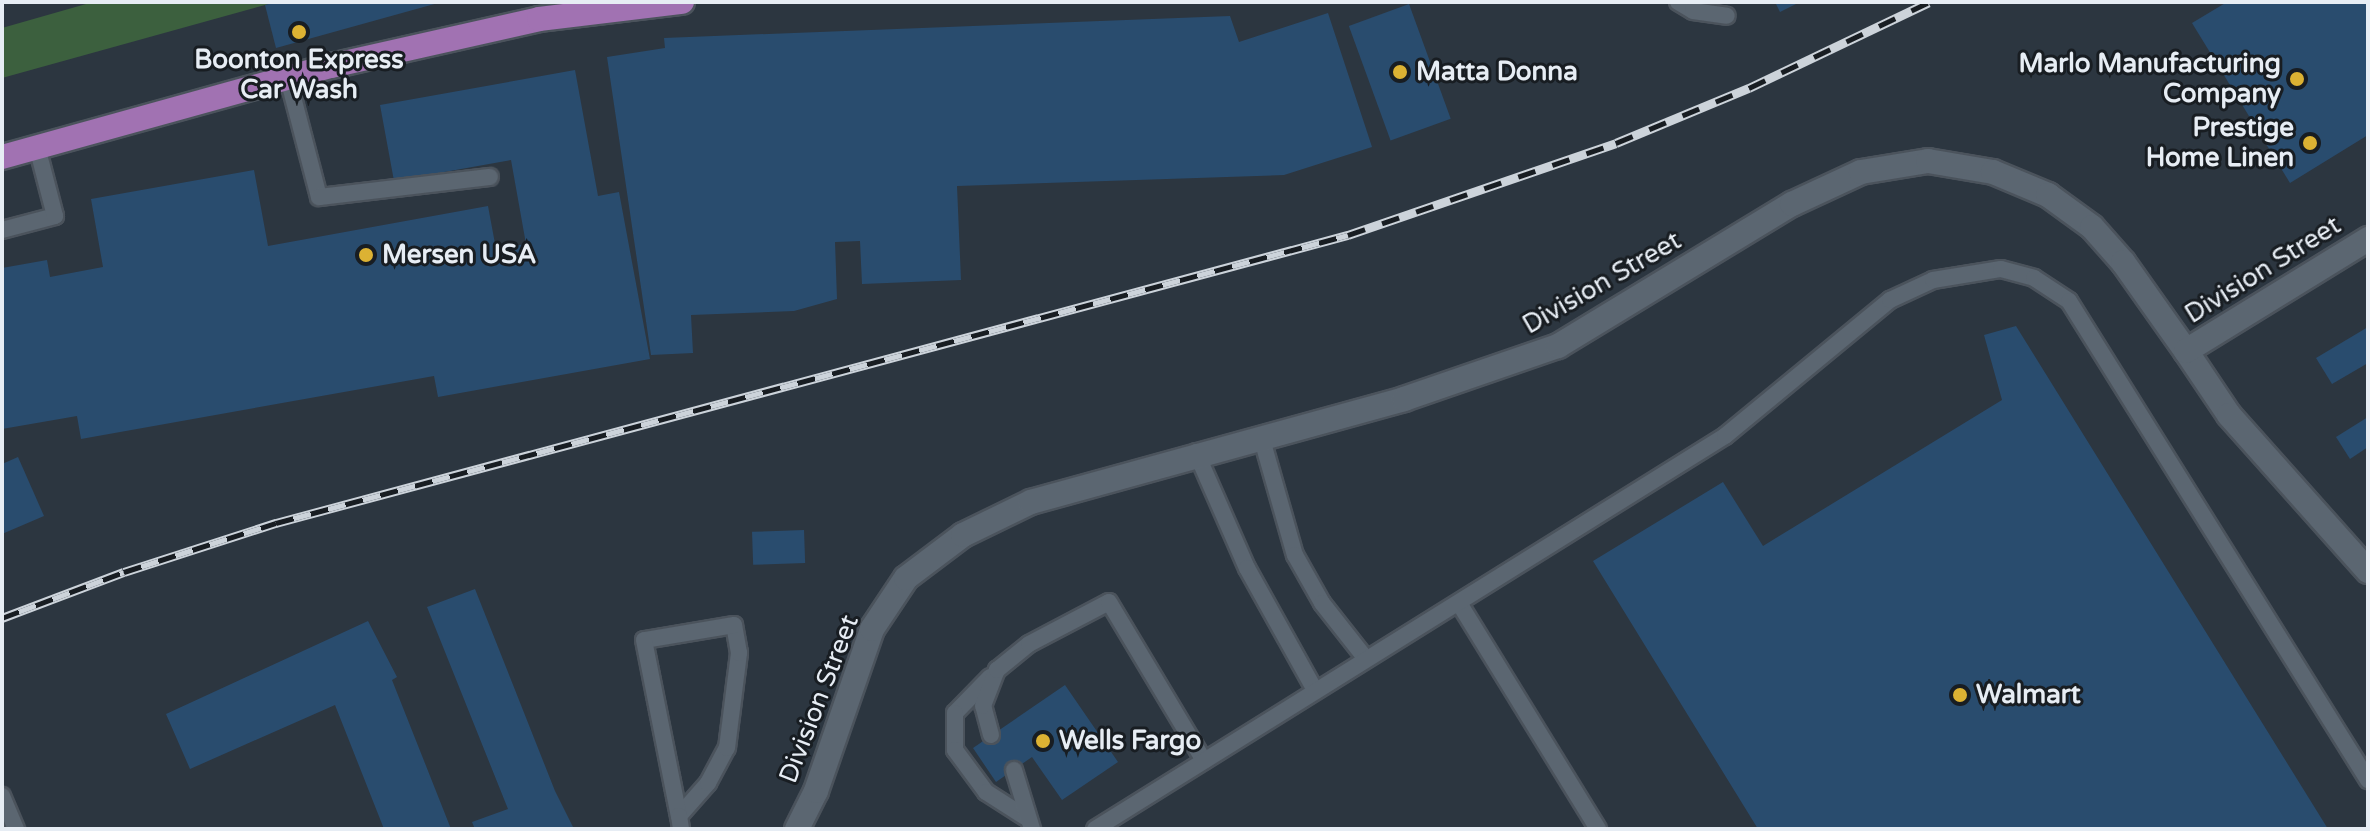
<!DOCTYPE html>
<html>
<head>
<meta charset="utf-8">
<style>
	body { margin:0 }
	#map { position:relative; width:2370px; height:831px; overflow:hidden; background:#2c3640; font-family:"Varela Round",sans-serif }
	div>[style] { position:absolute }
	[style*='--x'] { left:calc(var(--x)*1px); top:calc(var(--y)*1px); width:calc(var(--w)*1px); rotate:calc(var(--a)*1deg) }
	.green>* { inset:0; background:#3c603e }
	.building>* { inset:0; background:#294c6e; transform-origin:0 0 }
	.roads { filter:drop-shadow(2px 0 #4b535c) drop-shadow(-2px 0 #4b535c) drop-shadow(0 2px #4b535c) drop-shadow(0 -2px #4b535c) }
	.service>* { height:16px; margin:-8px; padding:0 8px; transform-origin:8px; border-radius:8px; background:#5b6671 }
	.minor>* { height:24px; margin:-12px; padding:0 12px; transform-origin:12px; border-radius:12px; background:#5b6671 }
	.tertiary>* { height:24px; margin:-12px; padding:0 12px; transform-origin:12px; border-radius:12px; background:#5b6671 }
	.primary>* { height:24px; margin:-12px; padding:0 12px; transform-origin:12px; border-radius:12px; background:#a172b2 }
	.rail>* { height:9px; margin-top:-4.5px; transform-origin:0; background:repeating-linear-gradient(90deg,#181d22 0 18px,#ccd3da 0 36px); box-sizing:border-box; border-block:2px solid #ccd3da }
	.dots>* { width:22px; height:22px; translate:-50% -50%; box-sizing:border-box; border:4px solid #181d22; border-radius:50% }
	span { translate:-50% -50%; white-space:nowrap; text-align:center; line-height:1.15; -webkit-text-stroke:6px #181d22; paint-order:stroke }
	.poi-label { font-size:26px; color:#e7edf4; font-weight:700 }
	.right { translate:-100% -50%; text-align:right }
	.left { translate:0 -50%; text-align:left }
	.street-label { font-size:26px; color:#e7edf4 }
	.frame { position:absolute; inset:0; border:4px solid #e7edf4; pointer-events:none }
</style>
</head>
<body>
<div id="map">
	<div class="green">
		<i style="clip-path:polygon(93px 2px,276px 2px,2px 78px,2px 28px)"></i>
	</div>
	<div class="building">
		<i style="clip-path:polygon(276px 2px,438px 2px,438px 3px,276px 48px,265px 5px)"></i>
		<i style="clip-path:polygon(1775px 2px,1800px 2px,1780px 12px)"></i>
		<i style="clip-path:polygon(2227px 2px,2368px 2px,2368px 135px,2290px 183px,2192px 23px)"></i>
		<i style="left:1409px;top:4px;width:122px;height:64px;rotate:70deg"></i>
		<i style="clip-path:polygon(1328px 13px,1372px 147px,1284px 175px,957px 186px,961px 280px,862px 284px,860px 241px,835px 242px,837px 299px,794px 311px,691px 315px,693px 353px,651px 355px,607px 57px,665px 48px,664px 38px,1230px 16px,1239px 42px)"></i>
		<i style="clip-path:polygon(575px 70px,598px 196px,619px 192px,650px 359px,438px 397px,434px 376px,81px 439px,77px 416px,2px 429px,2px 268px,47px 260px,50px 277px,103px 267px,91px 199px,254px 170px,268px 246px,488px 206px,496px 249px,526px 244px,511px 160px,394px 181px,380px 105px)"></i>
		<i style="clip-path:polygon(2016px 326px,2328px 829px,1758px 829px,1593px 561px,1723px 482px,1763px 546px,2002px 400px,1984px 335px)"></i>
		<i style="clip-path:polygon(2368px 327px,2368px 363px,2332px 384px,2316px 358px)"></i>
		<i style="clip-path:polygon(2368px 417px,2368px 447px,2350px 459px,2336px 437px)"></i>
		<i style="clip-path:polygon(18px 457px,44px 516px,2px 534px,2px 464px)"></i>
		<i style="left:804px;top:530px;width:33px;height:52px;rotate:88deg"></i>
		<i style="clip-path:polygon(475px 589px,555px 791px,574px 829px,475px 829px,472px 822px,508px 809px,427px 607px)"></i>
		<i style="clip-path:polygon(368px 621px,397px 677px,392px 680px,451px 829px,384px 829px,335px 705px,190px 769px,166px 714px)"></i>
		<i style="clip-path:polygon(1065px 685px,1118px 762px,1062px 800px,1032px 757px,996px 782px,973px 748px)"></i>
	</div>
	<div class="roads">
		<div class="service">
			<i style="--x:1678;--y:2;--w:17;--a:31"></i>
			<i style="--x:1693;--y:11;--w:34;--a:8"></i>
			<i style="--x:288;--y:78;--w:123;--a:75.4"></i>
			<i style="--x:319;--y:197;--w:172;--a:-6.7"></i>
			<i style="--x:2;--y:230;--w:55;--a:-14.8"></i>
			<i style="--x:55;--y:216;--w:71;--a:-104.6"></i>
			<i style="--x:1261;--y:436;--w:124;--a:74.1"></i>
			<i style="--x:1295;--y:555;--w:55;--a:60.6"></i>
			<i style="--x:1322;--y:603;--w:71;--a:51.8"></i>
			<i style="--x:1196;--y:452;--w:127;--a:66.3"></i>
			<i style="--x:1247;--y:568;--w:140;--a:60.9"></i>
			<i style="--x:1459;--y:603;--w:265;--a:58.4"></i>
			<i style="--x:990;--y:677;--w:50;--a:134.2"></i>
			<i style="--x:955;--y:713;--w:37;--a:90"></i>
			<i style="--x:955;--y:750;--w:52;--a:53.6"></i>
			<i style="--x:986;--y:792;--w:46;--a:32.7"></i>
			<i style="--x:991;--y:735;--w:30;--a:-105"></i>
			<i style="--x:983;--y:706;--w:39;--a:-69"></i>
			<i style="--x:997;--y:670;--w:41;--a:-39.1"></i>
			<i style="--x:1029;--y:644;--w:90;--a:-27.7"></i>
			<i style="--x:1109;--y:602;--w:185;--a:59.1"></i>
			<i style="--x:1014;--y:770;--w:62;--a:73"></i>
			<i style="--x:2;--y:796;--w:36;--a:67"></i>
			<i style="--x:679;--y:816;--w:44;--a:-48.7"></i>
			<i style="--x:708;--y:783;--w:40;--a:-62"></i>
			<i style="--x:727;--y:748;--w:96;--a:-82.8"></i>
			<i style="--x:739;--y:653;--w:28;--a:-100"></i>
			<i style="--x:734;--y:625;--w:91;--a:170.5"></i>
			<i style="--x:644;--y:640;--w:179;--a:78.8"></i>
			<i style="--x:679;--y:816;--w:13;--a:81"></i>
			<i style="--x:1095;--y:829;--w:743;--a:-31.96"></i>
			<i style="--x:1725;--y:436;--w:214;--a:-39.5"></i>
			<i style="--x:1890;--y:300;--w:47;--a:-24.9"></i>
			<i style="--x:1933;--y:280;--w:69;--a:-9.2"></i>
			<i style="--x:2001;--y:269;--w:34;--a:15"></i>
			<i style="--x:2034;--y:278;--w:42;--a:33.3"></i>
			<i style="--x:2069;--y:301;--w:565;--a:58.03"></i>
		</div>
		<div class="minor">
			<i style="--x:2186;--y:351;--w:77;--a:56.1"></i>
			<i style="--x:2229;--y:415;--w:209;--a:48.3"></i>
		</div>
		<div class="tertiary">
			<i style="--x:797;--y:829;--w:42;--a:-63.4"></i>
			<i style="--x:816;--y:791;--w:171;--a:-70.9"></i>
			<i style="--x:872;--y:629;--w:61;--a:-56.3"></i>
			<i style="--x:906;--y:578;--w:71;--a:-37"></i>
			<i style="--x:963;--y:535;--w:76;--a:-25.9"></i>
			<i style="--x:1031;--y:502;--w:387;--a:-15.4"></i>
			<i style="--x:1404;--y:399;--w:163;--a:-19"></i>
			<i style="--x:1558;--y:346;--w:274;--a:-31.3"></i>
			<i style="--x:1792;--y:204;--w:76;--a:-24.9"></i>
			<i style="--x:1861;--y:172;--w:68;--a:-9.3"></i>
			<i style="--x:1928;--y:161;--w:66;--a:9.6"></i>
			<i style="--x:1993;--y:172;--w:60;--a:22.7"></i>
			<i style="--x:2048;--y:195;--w:54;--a:36"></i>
			<i style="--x:2092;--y:227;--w:47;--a:48.5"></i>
			<i style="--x:2123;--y:262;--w:109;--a:54.7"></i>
			<i style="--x:2186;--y:351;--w:214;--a:-31.6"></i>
		</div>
		<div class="primary">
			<i style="--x:2;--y:157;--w:341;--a:-15.5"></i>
			<i style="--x:331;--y:66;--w:213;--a:-12.7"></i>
			<i style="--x:539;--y:19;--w:144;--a:-6.8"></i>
		</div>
	</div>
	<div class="rail">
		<i style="--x:2;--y:618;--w:130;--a:-20.7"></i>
		<i style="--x:124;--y:572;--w:160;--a:-17.9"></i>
		<i style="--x:276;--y:523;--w:1110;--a:-15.04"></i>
		<i style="--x:1348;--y:235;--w:283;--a:-18.9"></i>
		<i style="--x:1616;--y:143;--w:144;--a:-22.5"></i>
		<i style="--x:1749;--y:88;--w:199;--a:-25.5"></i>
	</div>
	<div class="dots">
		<i style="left:299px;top:32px;background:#dcb233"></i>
		<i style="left:1400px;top:72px;background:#dcb233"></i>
		<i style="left:2297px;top:79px;background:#dcb233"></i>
		<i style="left:2310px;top:143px;background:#dcb233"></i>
		<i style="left:366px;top:255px;background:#dcb233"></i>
		<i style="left:1960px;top:695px;background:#dcb233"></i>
		<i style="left:1043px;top:741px;background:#dcb233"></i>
	</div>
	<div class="poi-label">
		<span style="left:299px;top:75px">Boonton Express<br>Car Wash</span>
		<span class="right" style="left:2281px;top:79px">Marlo Manufacturing<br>Company</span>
		<span class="left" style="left:1416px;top:72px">Matta Donna</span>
		<span class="right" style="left:2294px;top:143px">Prestige<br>Home Linen</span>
		<span class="left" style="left:382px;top:255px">Mersen USA</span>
		<span class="left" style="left:1976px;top:695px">Walmart</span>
		<span class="left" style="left:1059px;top:741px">Wells Fargo</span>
	</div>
	<div class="street-label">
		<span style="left:2263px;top:270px;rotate:-32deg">Division Street</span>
		<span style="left:1602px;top:283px;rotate:-30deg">Division Street</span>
		<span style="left:819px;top:699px;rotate:-69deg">Division Street</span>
	</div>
	<div class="frame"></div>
</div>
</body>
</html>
